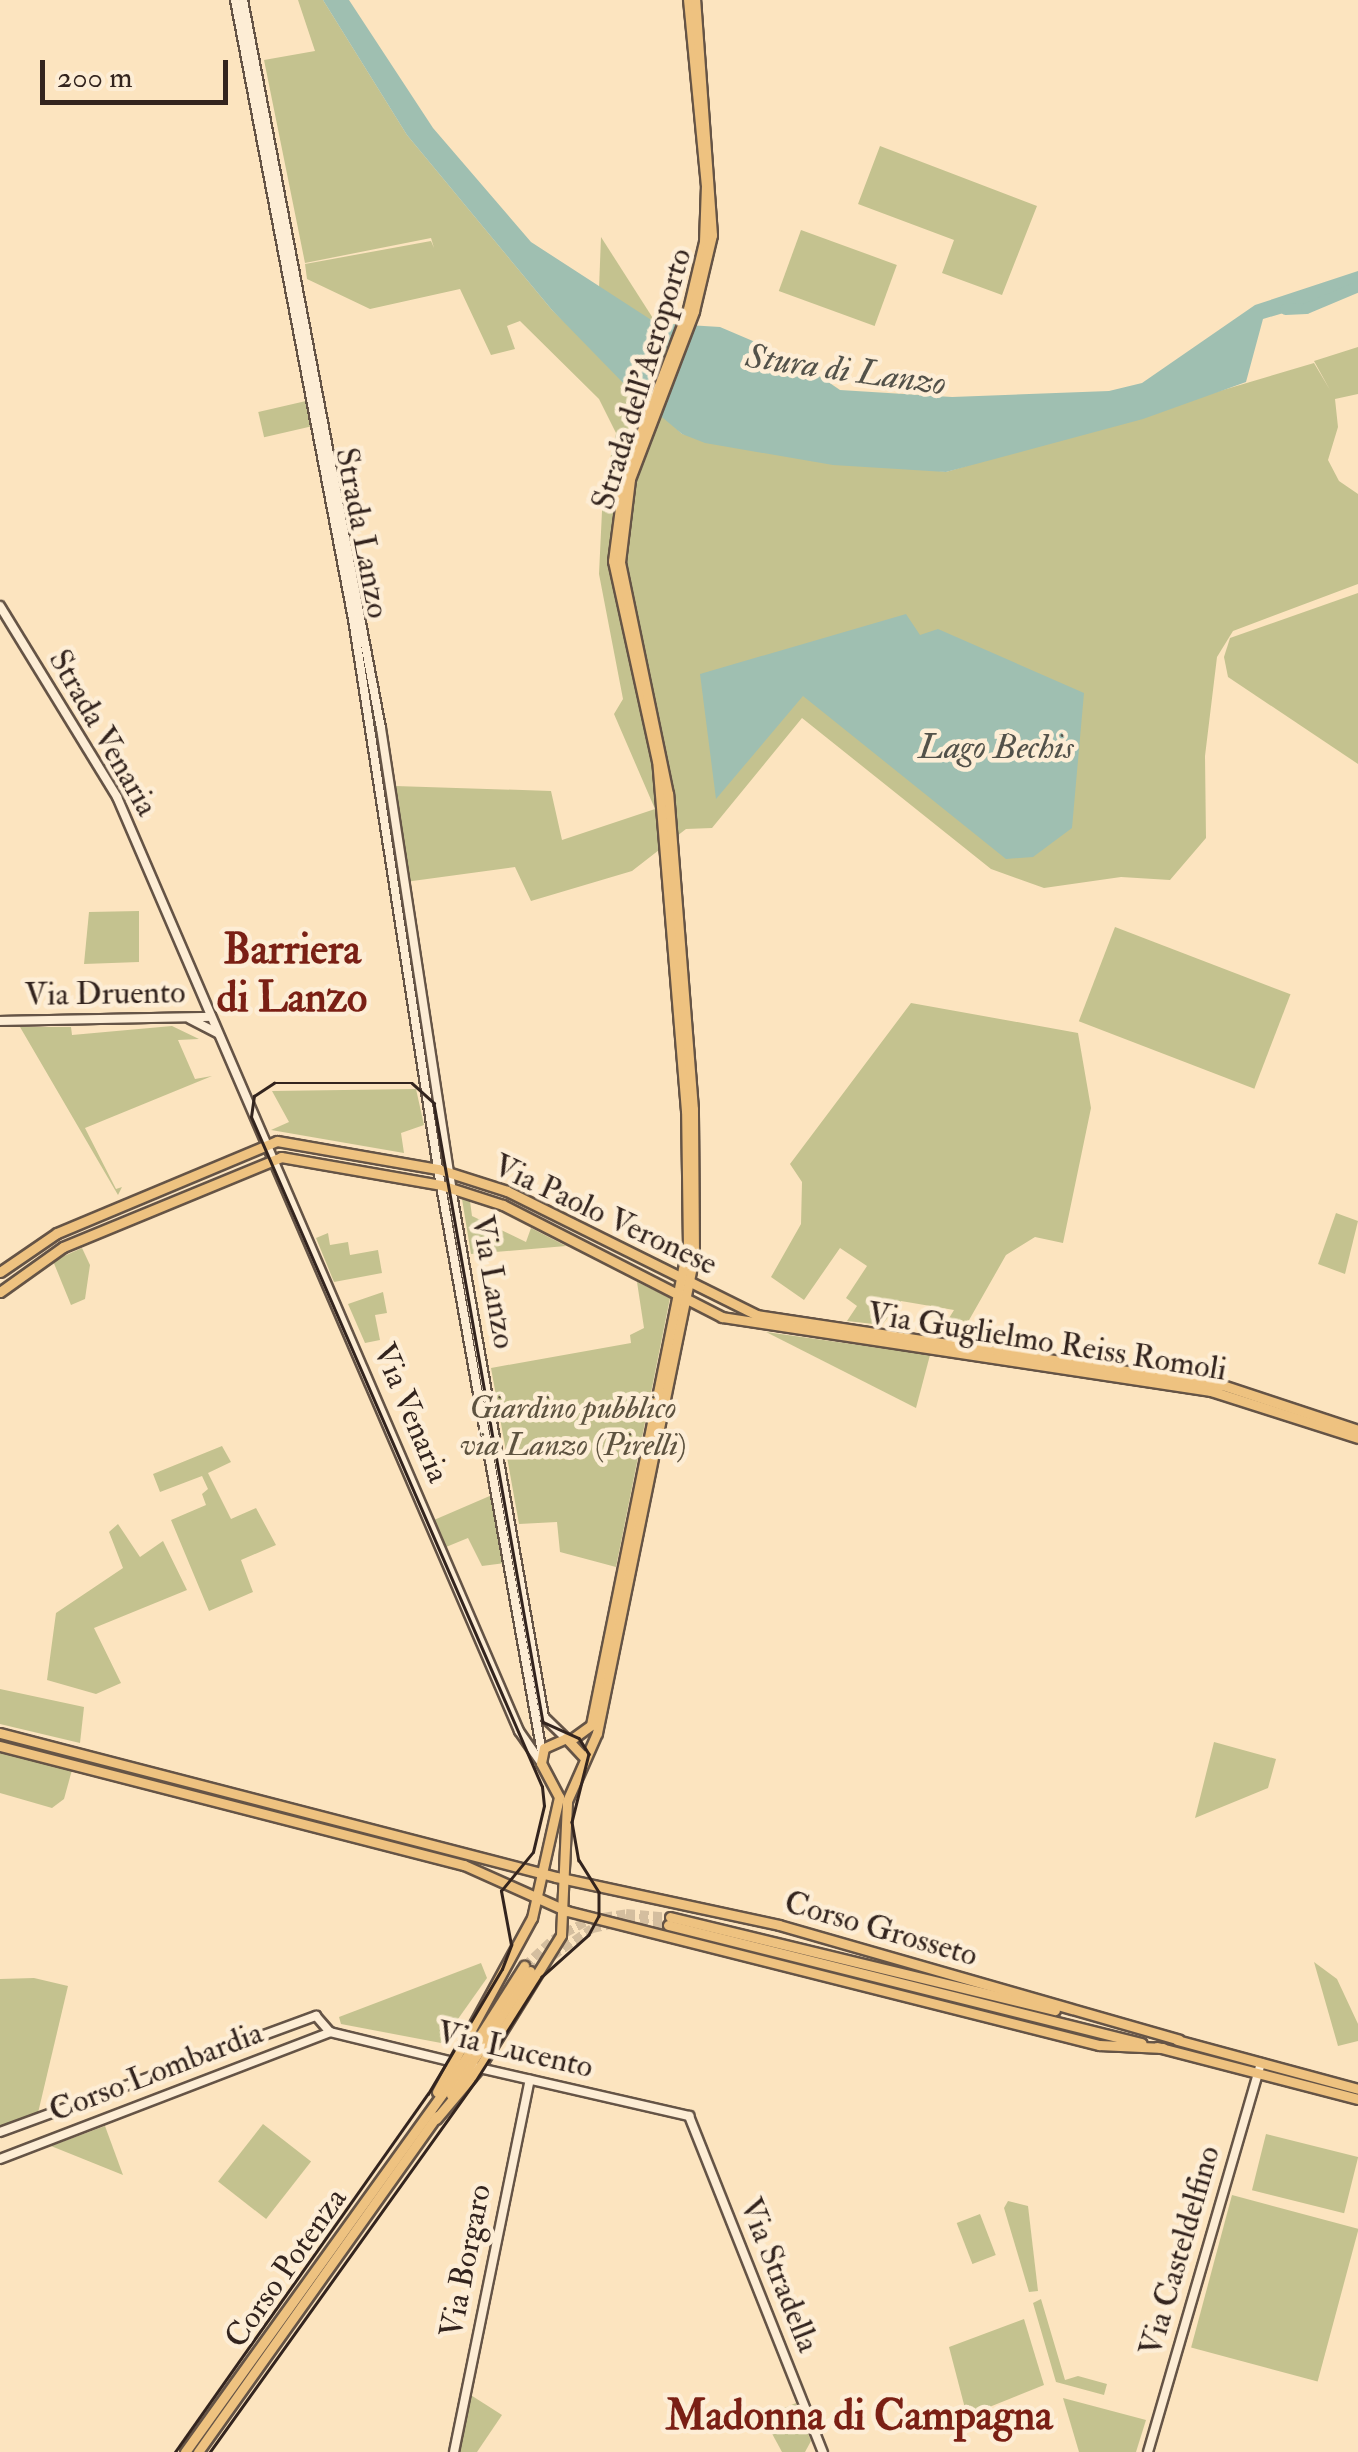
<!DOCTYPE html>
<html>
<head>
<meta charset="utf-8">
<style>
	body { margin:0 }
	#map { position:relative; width:1358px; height:2452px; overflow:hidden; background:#fce4bf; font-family:"IM FELL Double Pica",serif }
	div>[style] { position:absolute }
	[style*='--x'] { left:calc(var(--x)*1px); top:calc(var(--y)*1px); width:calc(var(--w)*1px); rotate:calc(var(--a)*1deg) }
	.green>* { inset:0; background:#c4c28f; transform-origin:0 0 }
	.water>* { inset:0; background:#9fbfb1 }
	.river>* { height:11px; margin:-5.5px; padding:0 5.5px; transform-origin:5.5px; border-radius:5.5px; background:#9fbfb1 }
	.major-tunnel>* { height:9px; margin-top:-4.5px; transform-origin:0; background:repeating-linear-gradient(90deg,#d4be9f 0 9px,transparent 0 13.5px) }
	.roads { filter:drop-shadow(2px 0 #655446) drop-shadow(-2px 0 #655446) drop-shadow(0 2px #655446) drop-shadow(0 -2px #655446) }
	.minor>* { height:8px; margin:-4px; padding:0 4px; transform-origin:4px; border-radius:4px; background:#fdedd5 }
	.major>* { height:9px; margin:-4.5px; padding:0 4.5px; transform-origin:4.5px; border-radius:4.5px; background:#eec280 }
	.tram>* { height:2.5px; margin:-1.25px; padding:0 1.25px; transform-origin:1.25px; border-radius:1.25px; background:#33241e }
	span { translate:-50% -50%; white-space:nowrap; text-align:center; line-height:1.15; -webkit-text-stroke:9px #fdedd5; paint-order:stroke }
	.street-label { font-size:32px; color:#33241e }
	.park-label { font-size:32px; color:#5e5340; font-style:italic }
	.water-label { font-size:35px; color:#53524a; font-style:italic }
	.district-label { font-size:42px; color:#7a1f14; font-weight:700 }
	.scale { position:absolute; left:40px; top:60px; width:188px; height:45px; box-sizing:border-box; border:5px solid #33241e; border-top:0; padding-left:12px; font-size:30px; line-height:35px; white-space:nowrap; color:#33241e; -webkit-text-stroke:8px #fdedd5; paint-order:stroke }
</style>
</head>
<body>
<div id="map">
	<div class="green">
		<i style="clip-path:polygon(298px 0,323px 0,407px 135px,552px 310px,682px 434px,946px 472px,1314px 363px,1330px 390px,1314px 361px,1358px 347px,1358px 394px,1335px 399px,1338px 427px,1328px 460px,1339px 481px,1358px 494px,1358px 584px,1233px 631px,1217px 657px,1205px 756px,1206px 838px,1170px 880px,1121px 877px,1044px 888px,991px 869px,802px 718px,712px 828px,686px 829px,632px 871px,531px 901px,515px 867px,405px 882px,395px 786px,551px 791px,562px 840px,655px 809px,614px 714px,623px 699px,599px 574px,603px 490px,616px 433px,599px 399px,520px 321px,507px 326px,515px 349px,491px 355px,460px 289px,370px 309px,307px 279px,305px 264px,431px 241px,434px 248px,431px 238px,305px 263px,264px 60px,315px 51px)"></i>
		<i style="clip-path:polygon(880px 146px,1037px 206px,1002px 295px,942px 273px,954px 240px,858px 204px)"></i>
		<i style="left:801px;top:230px;width:102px;height:65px;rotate:20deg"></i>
		<i style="clip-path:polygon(601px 237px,656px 323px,654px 328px,599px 289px)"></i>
		<i style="left:306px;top:401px;width:26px;height:49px;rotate:77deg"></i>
		<i style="clip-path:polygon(1358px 593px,1358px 764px,1228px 677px,1224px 657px,1230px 638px)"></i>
		<i style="clip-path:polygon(139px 911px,139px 962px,84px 964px,89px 912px)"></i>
		<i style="left:1115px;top:927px;width:188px;height:101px;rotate:21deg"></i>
		<i style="clip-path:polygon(911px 1003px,1078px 1033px,1091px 1108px,1063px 1243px,1035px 1237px,1006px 1255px,960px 1336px,940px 1333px,954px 1310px,901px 1301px,882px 1325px,847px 1321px,857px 1306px,846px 1298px,867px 1266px,840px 1248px,804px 1300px,771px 1277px,801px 1224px,802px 1182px,790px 1164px)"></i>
		<i style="clip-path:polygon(172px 1026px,199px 1039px,178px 1040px,195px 1079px,212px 1076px,85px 1128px,116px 1189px,122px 1187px,118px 1195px,20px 1027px,71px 1027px,72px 1035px)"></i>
		<i style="clip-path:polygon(416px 1089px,424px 1125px,401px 1133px,404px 1153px,271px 1130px,289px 1122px,272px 1091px)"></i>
		<i style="clip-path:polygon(462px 1199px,470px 1201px,472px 1216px,526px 1242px,531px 1228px,566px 1246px,471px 1254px)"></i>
		<i style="clip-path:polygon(1336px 1213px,1358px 1221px,1345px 1274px,1318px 1264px)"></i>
		<i style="clip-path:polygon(328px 1233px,330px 1245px,348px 1242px,350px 1255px,378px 1250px,382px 1273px,334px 1282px,316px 1238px)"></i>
		<i style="clip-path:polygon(82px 1248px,90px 1265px,85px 1299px,71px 1305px,53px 1261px)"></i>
		<i style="clip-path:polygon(637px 1282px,670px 1298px,616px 1567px,560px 1552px,557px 1522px,519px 1524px,491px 1368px,631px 1343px,630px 1335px,644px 1328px)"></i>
		<i style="clip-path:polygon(383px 1292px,387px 1313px,375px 1315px,380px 1340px,365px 1343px,348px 1304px)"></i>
		<i style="clip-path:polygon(766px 1332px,930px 1355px,916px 1408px)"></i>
		<i style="clip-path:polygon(222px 1446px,231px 1462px,208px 1473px,231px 1519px,256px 1508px,276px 1545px,241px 1560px,253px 1592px,209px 1611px,171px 1520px,206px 1505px,202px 1494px,208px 1489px,202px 1476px,160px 1492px,153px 1474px)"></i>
		<i style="clip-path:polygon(492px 1495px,505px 1563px,482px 1566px,468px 1538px,446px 1547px,434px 1520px)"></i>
		<i style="clip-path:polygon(118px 1524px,140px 1557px,163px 1541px,187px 1590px,94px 1628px,121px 1683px,96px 1694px,47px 1680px,56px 1613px,123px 1568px,109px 1532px)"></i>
		<i style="clip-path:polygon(0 1689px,84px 1707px,80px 1743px,0 1724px)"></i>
		<i style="clip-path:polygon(1214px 1742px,1276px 1759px,1268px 1788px,1195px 1818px)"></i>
		<i style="clip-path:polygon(0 1752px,72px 1770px,64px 1799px,52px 1808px,0 1793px)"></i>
		<i style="clip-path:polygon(1314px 1962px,1337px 1979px,1358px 2024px,1358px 2041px,1338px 2046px)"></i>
		<i style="clip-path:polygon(481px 1963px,487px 1978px,441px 2043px,341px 2024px,339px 2017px)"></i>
		<i style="clip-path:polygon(34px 1978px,68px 1986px,38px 2113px,0 2127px,0 1979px)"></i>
		<i style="left:263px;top:2124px;width:61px;height:73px;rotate:38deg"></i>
		<i style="clip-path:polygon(105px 2126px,123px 2175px,51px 2146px)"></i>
		<i style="left:1266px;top:2134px;width:95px;height:58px;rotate:14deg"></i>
		<i style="left:1232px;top:2195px;width:131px;height:158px;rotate:15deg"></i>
		<i style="clip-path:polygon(1008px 2201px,1028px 2206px,1038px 2291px,1029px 2292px,1004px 2208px)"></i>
		<i style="left:980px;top:2214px;width:44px;height:25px;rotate:69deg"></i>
		<i style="clip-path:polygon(1041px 2299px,1065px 2380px,1078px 2376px,1107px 2384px,1104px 2395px,1056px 2382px,1033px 2303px)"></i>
		<i style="clip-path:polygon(1024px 2319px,1044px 2385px,967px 2416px,949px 2347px)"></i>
		<i style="clip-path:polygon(466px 2392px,502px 2415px,477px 2452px,455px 2452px)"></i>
		<i style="clip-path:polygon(1063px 2398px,1146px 2420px,1136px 2452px,1079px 2452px)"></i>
		<i style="clip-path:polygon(796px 2403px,811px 2441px,805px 2452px,782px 2452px,763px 2417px)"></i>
	</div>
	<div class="water">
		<i style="clip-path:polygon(323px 0,349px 0,433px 128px,531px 242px,656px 323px,720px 327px,793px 358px,840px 390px,952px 397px,1109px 391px,1142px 383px,1255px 305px,1358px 271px,1358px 291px,1263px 319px,1246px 382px,1143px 419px,946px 472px,833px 465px,705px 443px,682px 434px,630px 390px,552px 310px,407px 135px)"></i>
		<i style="clip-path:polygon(906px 614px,920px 635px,938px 629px,1084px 693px,1072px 828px,1033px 857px,1006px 859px,803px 696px,716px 799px,700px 674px)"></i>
	</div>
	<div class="river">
		<i style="--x:1285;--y:309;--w:21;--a:-3"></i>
		<i style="--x:1306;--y:308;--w:56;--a:-22.9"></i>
	</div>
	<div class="major-tunnel">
		<i style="--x:524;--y:1966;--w:40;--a:-43"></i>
		<i style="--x:553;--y:1939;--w:42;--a:-28.4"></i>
		<i style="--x:590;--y:1919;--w:36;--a:-9"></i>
		<i style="--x:626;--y:1913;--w:44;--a:5.2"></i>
		<i style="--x:530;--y:1971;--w:75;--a:-34.7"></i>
		<i style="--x:592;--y:1928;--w:35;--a:-12"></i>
		<i style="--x:626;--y:1921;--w:42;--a:5.4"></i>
	</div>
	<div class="roads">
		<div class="minor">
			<i style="--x:235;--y:0;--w:630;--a:79.21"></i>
			<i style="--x:353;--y:619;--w:557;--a:81.21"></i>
			<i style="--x:438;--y:1169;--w:593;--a:79.9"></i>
			<i style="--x:243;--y:0;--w:741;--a:79.27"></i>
			<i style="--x:381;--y:728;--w:465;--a:81.3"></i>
			<i style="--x:451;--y:1188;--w:537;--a:80.03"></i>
			<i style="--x:544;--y:1717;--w:30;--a:44"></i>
			<i style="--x:0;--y:606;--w:224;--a:58.5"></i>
			<i style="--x:117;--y:797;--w:1017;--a:66.71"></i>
			<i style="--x:519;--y:1731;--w:39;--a:55"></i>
			<i style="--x:190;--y:1019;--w:31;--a:27"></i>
			<i style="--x:0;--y:1021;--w:211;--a:-1.1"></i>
			<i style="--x:330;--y:2032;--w:131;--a:13.7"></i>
			<i style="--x:475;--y:2067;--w:220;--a:12.9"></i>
			<i style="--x:689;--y:2116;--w:362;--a:68.3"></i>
			<i style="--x:0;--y:2132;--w:337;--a:-20.2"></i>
			<i style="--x:316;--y:2016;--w:21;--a:49"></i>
			<i style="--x:0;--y:2159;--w:354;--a:-21"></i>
			<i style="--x:454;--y:2452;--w:380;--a:-78.5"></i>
			<i style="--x:1148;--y:2452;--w:405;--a:-73.8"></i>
		</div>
		<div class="major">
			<i style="--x:0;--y:1272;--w:69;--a:-34.4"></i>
			<i style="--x:57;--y:1233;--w:238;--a:-22.7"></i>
			<i style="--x:277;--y:1141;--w:163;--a:9.9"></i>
			<i style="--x:438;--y:1169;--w:72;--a:17.7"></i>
			<i style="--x:507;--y:1191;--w:279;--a:26.4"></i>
			<i style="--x:757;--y:1315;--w:470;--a:8.6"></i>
			<i style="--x:1222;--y:1385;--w:143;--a:18.3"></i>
			<i style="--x:0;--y:1292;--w:77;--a:-35.5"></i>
			<i style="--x:63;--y:1247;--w:236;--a:-22.4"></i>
			<i style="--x:281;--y:1157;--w:162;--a:9.9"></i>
			<i style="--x:441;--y:1185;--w:65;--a:17.9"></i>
			<i style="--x:503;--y:1205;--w:246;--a:27.1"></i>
			<i style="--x:722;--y:1317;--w:495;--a:8.6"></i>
			<i style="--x:1211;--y:1391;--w:154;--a:17.7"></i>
			<i style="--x:0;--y:1733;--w:574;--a:14.52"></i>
			<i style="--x:556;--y:1877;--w:228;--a:12.1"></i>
			<i style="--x:779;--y:1925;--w:416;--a:16"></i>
			<i style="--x:572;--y:1739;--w:24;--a:-36"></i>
			<i style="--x:591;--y:1725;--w:489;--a:-78.6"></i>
			<i style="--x:688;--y:1246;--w:135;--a:-90.8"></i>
			<i style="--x:686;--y:1111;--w:351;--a:-94.7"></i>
			<i style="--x:657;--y:761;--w:205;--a:-102.4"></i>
			<i style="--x:613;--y:561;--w:85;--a:-82.5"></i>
			<i style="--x:624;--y:477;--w:180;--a:-69.1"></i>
			<i style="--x:688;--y:309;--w:69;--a:-76.6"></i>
			<i style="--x:704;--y:242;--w:56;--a:-88"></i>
			<i style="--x:706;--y:186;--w:187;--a:-95.5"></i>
			<i style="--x:0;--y:1746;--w:479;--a:14.4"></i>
			<i style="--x:464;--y:1865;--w:113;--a:24.1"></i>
			<i style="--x:567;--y:1911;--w:549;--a:14.14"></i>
			<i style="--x:1099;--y:2045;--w:64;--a:2.7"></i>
			<i style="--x:670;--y:1917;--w:396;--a:13.6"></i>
			<i style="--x:668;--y:1925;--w:488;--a:14"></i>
			<i style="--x:1177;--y:2040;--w:188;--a:15.1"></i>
			<i style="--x:1157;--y:2047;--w:208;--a:14.5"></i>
			<i style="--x:437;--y:2092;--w:198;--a:-61.4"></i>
			<i style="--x:532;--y:1918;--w:124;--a:-77.4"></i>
			<i style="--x:559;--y:1797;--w:38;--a:-118"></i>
			<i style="--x:541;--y:1763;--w:15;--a:-79"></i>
			<i style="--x:544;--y:1748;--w:24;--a:-24"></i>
			<i style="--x:566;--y:1738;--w:25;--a:47"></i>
			<i style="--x:451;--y:2095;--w:147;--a:-57.5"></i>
			<i style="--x:436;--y:2119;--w:67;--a:-49.9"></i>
			<i style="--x:479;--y:2068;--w:156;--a:-58.3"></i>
			<i style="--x:561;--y:1935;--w:134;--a:-87.4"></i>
			<i style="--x:567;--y:1801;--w:74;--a:-66.2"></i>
			<i style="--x:597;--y:1733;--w:486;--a:-78.5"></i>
			<i style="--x:694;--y:1257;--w:148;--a:-90.4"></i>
			<i style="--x:693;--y:1109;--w:316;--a:-94.5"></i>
			<i style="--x:668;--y:794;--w:237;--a:-101.7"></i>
			<i style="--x:620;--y:562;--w:84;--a:-83.1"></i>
			<i style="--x:630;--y:479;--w:180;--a:-69.1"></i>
			<i style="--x:694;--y:311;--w:78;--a:-76.7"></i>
			<i style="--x:712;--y:235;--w:236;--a:-94.1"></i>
			<i style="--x:185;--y:2452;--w:447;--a:-54.3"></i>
			<i style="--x:446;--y:2089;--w:146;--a:-57.6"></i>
			<i style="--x:198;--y:2452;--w:412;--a:-54.6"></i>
		</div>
	</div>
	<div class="tram">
		<i style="--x:175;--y:2452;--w:438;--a:-54.8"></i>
		<i style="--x:428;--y:2094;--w:145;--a:-59.4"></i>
		<i style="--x:502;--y:1969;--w:26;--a:-69"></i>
		<i style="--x:511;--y:1945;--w:55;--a:-100.5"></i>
		<i style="--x:501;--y:1891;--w:50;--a:-50.6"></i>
		<i style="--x:533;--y:1852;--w:47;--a:-76.6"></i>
		<i style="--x:544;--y:1806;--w:19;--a:-96"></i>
		<i style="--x:542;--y:1787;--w:730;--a:-113.48"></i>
		<i style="--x:251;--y:1117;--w:21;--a:-82"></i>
		<i style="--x:254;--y:1096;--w:24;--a:-33"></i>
		<i style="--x:274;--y:1083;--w:138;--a:0"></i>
		<i style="--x:412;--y:1083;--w:30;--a:42"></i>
		<i style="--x:434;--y:1103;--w:629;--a:80.01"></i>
		<i style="--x:543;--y:1722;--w:39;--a:24"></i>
		<i style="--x:579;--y:1738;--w:19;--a:58"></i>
		<i style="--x:589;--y:1754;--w:70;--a:104"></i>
		<i style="--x:572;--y:1822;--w:39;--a:80"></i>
		<i style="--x:579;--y:1860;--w:38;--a:58"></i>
		<i style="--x:599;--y:1892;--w:24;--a:90"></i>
		<i style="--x:599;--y:1916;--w:21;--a:118"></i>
		<i style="--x:589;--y:1935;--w:63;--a:138.2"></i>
		<i style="--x:542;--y:1977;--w:123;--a:122.4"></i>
		<i style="--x:476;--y:2081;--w:457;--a:125.6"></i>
	</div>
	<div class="street-label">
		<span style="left:642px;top:379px;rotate:-73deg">Strada dell'Aeroporto</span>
		<span style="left:362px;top:533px;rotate:79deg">Strada Lanzo</span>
		<span style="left:103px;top:733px;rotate:60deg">Strada Venaria</span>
		<span style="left:105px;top:994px;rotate:-1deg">Via Druento</span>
		<span style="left:605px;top:1215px;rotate:25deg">Via Paolo Veronese</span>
		<span style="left:493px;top:1282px;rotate:80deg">Via Lanzo</span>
		<span style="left:1047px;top:1342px;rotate:9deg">Via Guglielmo Reiss Romoli</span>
		<span style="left:411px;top:1413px;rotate:67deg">Via Venaria</span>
		<span style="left:881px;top:1929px;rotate:16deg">Corso Grosseto</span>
		<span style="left:515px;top:2050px;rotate:13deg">Via Lucento</span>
		<span style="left:156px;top:2072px;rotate:-21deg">Corso Lombardia</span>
		<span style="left:1180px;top:2251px;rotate:-74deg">Via Casteldelfino</span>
		<span style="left:466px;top:2261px;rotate:-79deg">Via Borgaro</span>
		<span style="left:286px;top:2268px;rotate:-55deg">Corso Potenza</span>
		<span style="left:779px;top:2275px;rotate:68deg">Via Stradella</span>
	</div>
	<div class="park-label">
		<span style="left:573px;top:1427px">Giardino pubblico<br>via Lanzo (Pirelli)</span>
	</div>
	<div class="water-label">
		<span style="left:846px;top:370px;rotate:8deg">Stura di Lanzo</span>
		<span style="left:996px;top:747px">Lago Bechis</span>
	</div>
	<div class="district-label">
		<span style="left:292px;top:974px">Barriera<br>di Lanzo</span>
		<span style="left:859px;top:2416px">Madonna di Campagna</span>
	</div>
	<div class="scale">200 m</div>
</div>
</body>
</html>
